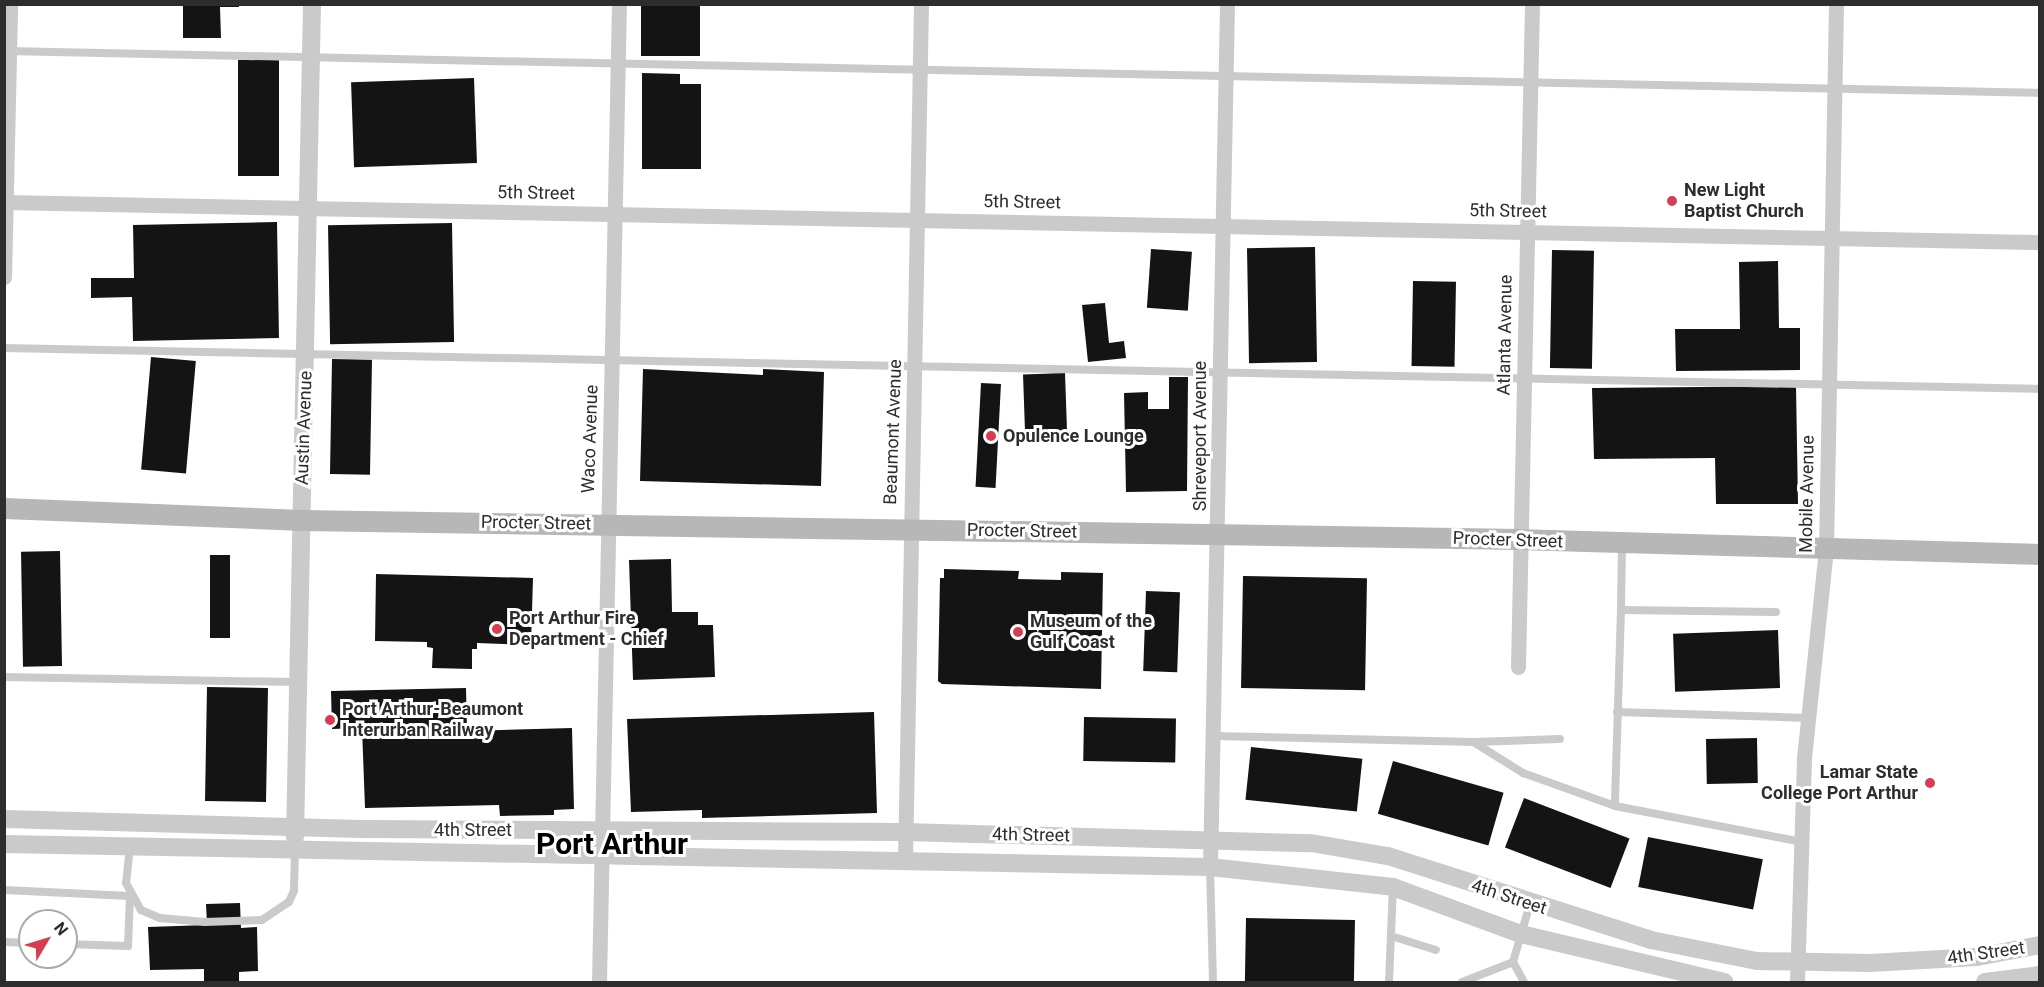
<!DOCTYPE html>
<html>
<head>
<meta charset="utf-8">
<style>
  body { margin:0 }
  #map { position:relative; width:2044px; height:987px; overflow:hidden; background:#fff; font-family:Roboto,sans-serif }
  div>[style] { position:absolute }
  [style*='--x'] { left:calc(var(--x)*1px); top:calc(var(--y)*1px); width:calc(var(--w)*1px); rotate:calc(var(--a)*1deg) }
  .building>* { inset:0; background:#141414; transform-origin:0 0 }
  .service>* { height:8px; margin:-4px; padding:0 4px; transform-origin:4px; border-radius:4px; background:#cacaca }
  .minor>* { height:15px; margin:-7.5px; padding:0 7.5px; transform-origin:7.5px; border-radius:7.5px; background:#cacaca }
  .tertiary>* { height:18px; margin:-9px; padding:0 9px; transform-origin:9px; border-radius:9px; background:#cacaca }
  .secondary>* { height:21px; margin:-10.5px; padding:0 10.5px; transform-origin:10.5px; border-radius:10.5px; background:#b7b7b7 }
  .dots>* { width:16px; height:16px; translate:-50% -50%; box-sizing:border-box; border:3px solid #fff; border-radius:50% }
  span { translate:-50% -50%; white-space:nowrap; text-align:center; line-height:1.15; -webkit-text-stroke:6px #fff; paint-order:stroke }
  .poi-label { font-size:18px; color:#2d2d2d; font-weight:700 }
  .left { translate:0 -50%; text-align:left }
  .right { translate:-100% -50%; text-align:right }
  .street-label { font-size:18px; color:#2d2d2d }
  .town-label { font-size:30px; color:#000; font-weight:700 }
  .frame { position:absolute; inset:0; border:6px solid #2d2d2d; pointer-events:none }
  .north { position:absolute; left:18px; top:909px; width:60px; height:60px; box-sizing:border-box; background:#fff; border:2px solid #ababab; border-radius:50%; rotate:52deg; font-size:16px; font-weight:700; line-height:24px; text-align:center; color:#2d2d2d }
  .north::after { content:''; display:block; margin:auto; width:21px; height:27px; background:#d73d50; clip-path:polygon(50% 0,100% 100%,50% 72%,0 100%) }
</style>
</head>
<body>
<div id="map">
  <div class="building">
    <div style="clip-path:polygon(183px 4px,239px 4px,239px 7px,220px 7px,221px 38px,183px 38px)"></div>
    <div style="left:641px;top:4px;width:59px;height:52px"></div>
    <div style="left:238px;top:60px;width:41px;height:116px"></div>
    <div style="clip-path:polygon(642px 73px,680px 74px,680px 84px,701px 84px,701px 169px,642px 169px)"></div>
    <div style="left:474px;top:78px;width:85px;height:123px;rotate:88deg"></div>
    <div style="clip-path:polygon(277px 222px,279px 338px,133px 341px,132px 297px,91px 298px,91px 278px,134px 278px,133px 225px)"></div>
    <div style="left:452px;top:223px;width:119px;height:124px;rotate:89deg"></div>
    <div style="left:1315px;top:247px;width:115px;height:68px;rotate:89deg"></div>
    <div style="left:1151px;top:249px;width:41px;height:59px;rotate:4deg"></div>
    <div style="left:1552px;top:250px;width:42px;height:118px;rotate:1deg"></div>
    <div style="clip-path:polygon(1778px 261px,1779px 328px,1800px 328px,1800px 370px,1676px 371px,1675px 329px,1740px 329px,1739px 262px)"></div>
    <div style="left:1413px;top:281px;width:43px;height:85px;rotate:1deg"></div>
    <div style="clip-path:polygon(1105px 303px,1109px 343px,1124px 341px,1126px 358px,1088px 362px,1082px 305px)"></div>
    <div style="left:151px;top:357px;width:45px;height:113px;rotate:5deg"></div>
    <div style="left:332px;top:359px;width:40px;height:115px;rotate:1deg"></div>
    <div style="clip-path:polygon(643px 369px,763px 375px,763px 369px,824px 372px,821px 486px,640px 481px)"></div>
    <div style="left:1065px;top:373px;width:58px;height:42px;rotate:88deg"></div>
    <div style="clip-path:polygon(1169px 377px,1188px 377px,1187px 491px,1126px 492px,1124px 393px,1148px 392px,1148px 409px,1169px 409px)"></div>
    <div style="left:981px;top:383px;width:20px;height:104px;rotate:3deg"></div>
    <div style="clip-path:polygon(1796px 386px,1798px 504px,1716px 504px,1715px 458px,1594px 459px,1592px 388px)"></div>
    <div style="left:60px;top:551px;width:115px;height:39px;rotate:89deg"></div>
    <div style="left:210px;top:555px;width:20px;height:83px"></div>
    <div style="clip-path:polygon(671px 559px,672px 612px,698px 612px,698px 625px,713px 625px,715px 677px,633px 680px,629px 560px)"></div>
    <div style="clip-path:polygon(944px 569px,1019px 571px,1018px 579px,1061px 580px,1061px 572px,1103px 573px,1101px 689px,942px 684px,938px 681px,940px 578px,944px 578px)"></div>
    <div style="clip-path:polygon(376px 574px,533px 578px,531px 645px,477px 643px,477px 649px,472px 649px,472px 669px,432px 668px,433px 648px,427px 647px,427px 642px,375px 641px)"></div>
    <div style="left:1243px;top:576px;width:124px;height:112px;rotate:1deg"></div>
    <div style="left:1146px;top:591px;width:34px;height:80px;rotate:2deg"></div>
    <div style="left:1778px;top:630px;width:58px;height:105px;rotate:88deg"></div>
    <div style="left:207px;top:687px;width:61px;height:114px;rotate:1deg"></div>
    <div style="clip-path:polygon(466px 688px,467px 731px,572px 728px,574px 809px,554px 810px,554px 815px,500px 816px,499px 805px,365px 808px,362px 728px,332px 729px,331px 691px)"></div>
    <div style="clip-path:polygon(874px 712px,877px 813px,702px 818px,702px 810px,631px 812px,627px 719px)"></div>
    <div style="left:1084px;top:717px;width:92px;height:44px;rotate:1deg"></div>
    <div style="left:1757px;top:738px;width:45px;height:51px;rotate:89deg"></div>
    <div style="left:1251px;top:747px;width:112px;height:53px;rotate:6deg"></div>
    <div style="left:1393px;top:761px;width:115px;height:55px;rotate:16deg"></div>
    <div style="left:1524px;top:798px;width:113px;height:53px;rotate:21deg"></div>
    <div style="left:1648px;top:837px;width:117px;height:51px;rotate:11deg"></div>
    <div style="clip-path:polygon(240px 903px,241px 928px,257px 927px,258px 971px,239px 972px,239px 982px,204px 982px,204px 969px,150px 970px,148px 927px,207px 925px,206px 904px)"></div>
    <div style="left:1246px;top:918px;width:109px;height:64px;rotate:1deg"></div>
  </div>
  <div class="service">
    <div style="--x:6;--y:51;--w:2034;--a:1.18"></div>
    <div style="--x:4;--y:348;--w:2036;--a:1.15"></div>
    <div style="--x:1622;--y:544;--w:66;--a:90.9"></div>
    <div style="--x:1621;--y:610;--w:155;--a:0.7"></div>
    <div style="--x:1621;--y:610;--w:196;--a:91.8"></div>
    <div style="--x:1615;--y:806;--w:190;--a:10.9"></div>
    <div style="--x:4;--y:677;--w:293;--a:1"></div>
    <div style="--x:1617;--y:712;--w:191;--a:1.8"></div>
    <div style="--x:1214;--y:736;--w:260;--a:1.3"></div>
    <div style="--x:1474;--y:742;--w:86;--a:-2"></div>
    <div style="--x:1475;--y:743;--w:57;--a:32"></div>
    <div style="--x:1523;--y:773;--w:98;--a:19.7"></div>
    <div style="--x:130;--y:846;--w:37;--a:96"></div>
    <div style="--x:126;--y:883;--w:31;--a:61"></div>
    <div style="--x:141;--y:910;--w:21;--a:23"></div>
    <div style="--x:160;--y:918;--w:45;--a:5.1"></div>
    <div style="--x:205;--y:922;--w:57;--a:-2"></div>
    <div style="--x:262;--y:920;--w:32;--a:-34"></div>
    <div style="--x:289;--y:902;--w:12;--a:-66"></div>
    <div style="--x:294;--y:891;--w:40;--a:-88.6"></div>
    <div style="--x:1210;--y:867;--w:115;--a:88.5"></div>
    <div style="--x:4;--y:890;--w:126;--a:2.7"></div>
    <div style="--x:130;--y:896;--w:50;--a:92.3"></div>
    <div style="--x:128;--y:946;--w:62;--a:-178.2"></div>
    <div style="--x:1391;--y:936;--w:47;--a:17.3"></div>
    <div style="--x:4;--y:942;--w:26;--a:2"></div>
    <div style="--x:1513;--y:962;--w:23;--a:61"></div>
    <div style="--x:1389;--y:982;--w:94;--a:-87.6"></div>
    <div style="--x:1462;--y:982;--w:55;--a:-21.4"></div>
    <div style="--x:1513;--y:962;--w:60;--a:-73.7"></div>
  </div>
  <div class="minor">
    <div style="--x:4;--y:202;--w:2036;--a:1.13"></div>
    <div style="--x:4;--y:277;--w:273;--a:-88.7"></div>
    <div style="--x:1518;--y:667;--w:663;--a:-88.79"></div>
    <div style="--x:905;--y:861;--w:857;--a:-88.93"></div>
    <div style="--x:1210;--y:867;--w:863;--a:-88.87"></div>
    <div style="--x:599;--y:982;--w:978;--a:-88.83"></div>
    <div style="--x:1797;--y:982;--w:224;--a:-88.2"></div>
    <div style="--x:1804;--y:758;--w:209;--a:-84"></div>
    <div style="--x:1826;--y:550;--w:546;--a:-88.95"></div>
  </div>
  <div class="tertiary">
    <div style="--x:4;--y:819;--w:356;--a:1.6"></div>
    <div style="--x:360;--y:829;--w:545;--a:0.32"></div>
    <div style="--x:905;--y:832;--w:406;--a:1.6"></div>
    <div style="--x:1311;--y:843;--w:78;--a:9.6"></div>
    <div style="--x:1388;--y:856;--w:276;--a:17.7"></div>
    <div style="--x:1651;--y:940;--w:108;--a:11.2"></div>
    <div style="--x:1757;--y:961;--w:113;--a:1"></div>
    <div style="--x:1870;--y:963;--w:107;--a:-3.2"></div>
    <div style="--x:1977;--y:957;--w:64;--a:-10.8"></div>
    <div style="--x:295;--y:837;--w:833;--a:-88.83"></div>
    <div style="--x:4;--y:844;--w:1206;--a:1.09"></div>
    <div style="--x:1210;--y:867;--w:184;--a:6.2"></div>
    <div style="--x:1393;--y:887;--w:136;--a:20.2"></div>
    <div style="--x:1521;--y:934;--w:209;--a:13.3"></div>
    <div style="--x:1985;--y:982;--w:55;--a:-7.3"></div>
  </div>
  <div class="secondary">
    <div style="--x:4;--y:508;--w:297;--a:2.3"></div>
    <div style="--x:301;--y:520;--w:1218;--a:0.89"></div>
    <div style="--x:1519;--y:539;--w:521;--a:1.65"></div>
  </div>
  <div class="dots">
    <div style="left:1672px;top:201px;background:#d73d50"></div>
    <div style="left:991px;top:436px;background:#d73d50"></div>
    <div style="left:497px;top:629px;background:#d73d50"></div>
    <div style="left:1018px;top:632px;background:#d73d50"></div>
    <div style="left:330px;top:720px;background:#d73d50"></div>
    <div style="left:1930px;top:783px;background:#d73d50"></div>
  </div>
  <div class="poi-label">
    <span class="left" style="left:1684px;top:201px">New Light<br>Baptist Church</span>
    <span class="left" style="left:1003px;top:436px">Opulence Lounge</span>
    <span class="left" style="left:509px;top:629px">Port Arthur Fire<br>Department - Chief</span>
    <span class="left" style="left:1030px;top:632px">Museum of the<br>Gulf Coast</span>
    <span class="left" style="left:342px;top:720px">Port Arthur-Beaumont<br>Interurban Railway</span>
    <span class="right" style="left:1918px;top:783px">Lamar State<br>College Port Arthur</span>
  </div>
  <div class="street-label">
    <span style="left:536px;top:193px;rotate:1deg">5th Street</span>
    <span style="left:1022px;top:202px;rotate:1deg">5th Street</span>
    <span style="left:1508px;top:211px;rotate:1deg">5th Street</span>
    <span style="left:1505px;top:335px;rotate:-89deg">Atlanta Avenue</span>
    <span style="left:304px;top:428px;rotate:-88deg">Austin Avenue</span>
    <span style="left:893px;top:432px;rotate:-88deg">Beaumont Avenue</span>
    <span style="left:1200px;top:436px;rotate:-90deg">Shreveport Avenue</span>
    <span style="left:590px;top:439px;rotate:-88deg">Waco Avenue</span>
    <span style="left:1807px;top:494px;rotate:-89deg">Mobile Avenue</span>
    <span style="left:536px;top:523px;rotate:1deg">Procter Street</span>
    <span style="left:1022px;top:531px;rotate:1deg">Procter Street</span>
    <span style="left:1508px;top:540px;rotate:2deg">Procter Street</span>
    <span style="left:473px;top:830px">4th Street</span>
    <span style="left:1031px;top:835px;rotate:1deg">4th Street</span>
    <span style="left:1509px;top:897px;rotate:18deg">4th Street</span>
    <span style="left:1986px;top:953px;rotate:-8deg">4th Street</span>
  </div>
  <div class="town-label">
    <span style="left:612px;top:844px">Port Arthur</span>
  </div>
  <div class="frame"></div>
  <div class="north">N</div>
</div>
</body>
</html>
